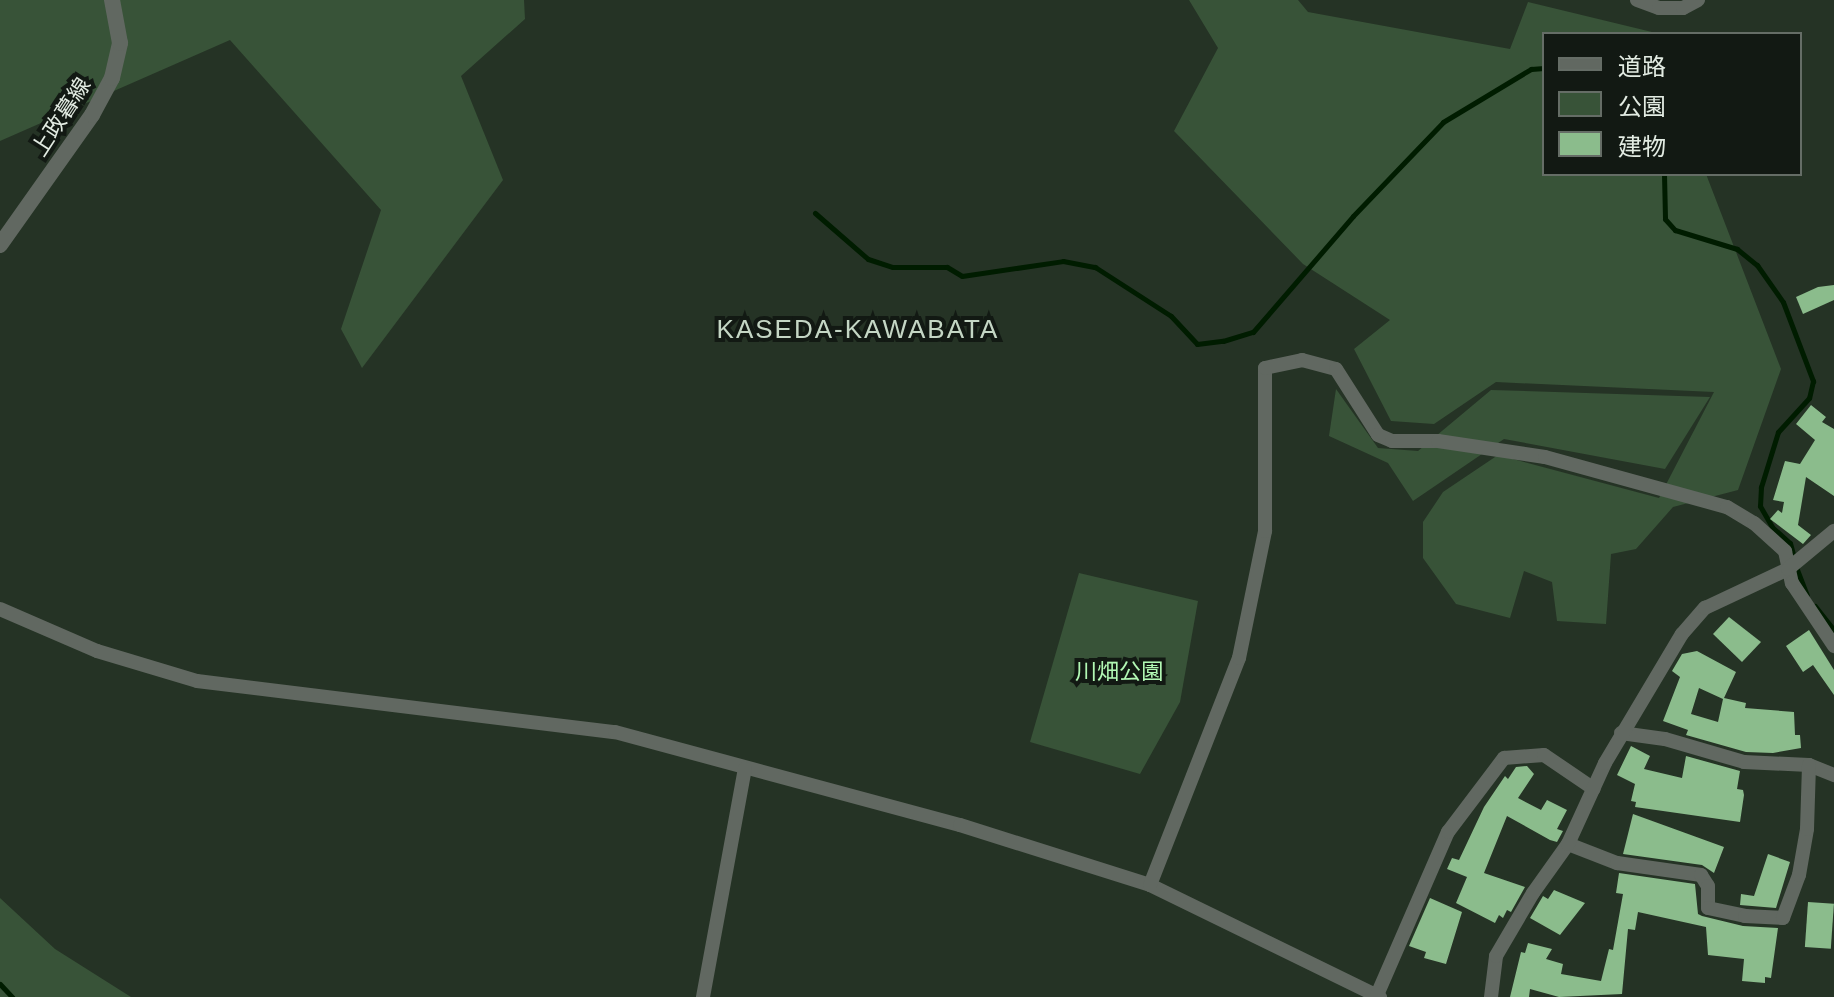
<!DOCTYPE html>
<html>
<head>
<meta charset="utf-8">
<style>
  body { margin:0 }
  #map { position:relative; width:1834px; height:997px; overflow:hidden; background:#253325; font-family:Helvetica,"Noto Sans JP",sans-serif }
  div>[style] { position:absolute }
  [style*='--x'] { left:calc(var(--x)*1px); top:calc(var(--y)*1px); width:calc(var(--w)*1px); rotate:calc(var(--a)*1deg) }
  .green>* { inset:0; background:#385338 }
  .stream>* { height:5px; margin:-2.5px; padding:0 2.5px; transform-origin:2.5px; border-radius:2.5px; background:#001c00 }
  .building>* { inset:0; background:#8bbc8c; transform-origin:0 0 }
  .minor>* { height:14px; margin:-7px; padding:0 7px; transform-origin:7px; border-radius:7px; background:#616861 }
  .tertiary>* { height:16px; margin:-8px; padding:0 8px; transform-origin:8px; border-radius:8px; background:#616861 }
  span { translate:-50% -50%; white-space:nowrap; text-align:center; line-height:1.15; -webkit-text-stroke:8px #121913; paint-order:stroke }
  .street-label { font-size:22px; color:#e2ebe2 }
  .park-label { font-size:22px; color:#b2f8b4 }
  .quarter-label { font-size:26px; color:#c4d6c4; letter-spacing:2px }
  .legend { position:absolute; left:1542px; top:32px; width:260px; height:144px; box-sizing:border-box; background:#121913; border:2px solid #656d66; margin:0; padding:10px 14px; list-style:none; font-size:24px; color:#e2ebe2 }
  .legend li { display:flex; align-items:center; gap:16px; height:40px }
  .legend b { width:40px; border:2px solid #656d66 }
</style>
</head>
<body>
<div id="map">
  <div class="green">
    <div style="clip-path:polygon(0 0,524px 0,525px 19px,461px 76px,503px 180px,362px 368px,341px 329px,381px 210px,230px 40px,0 141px)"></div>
    <div style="clip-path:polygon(1189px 0,1298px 0,1308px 12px,1510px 49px,1528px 2px,1652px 32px,1544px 34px,1544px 174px,1706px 174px,1781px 369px,1738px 490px,1673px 507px,1636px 549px,1611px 554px,1606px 624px,1557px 621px,1552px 582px,1524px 571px,1510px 618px,1456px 604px,1423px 558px,1423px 522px,1443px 492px,1498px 455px,1659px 498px,1714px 392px,1496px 382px,1434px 424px,1391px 421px,1354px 349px,1390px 320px,1303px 264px,1174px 131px,1218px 48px)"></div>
    <div style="clip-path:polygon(1336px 389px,1378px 448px,1418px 451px,1491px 390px,1710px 397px,1665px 469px,1504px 439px,1413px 501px,1388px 463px,1329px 436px)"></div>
    <div style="clip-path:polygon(1079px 573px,1198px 601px,1180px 702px,1140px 774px,1030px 742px)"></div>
    <div style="clip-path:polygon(0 898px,55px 949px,131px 997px,0 997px)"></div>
  </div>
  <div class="stream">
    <div style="--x:1664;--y:174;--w:45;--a:88.7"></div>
    <div style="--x:1665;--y:219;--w:15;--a:48"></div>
    <div style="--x:1675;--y:230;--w:65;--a:17"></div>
    <div style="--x:1737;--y:249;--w:26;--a:39"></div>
    <div style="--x:1757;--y:265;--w:45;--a:54.9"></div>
    <div style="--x:1783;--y:302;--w:85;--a:69.2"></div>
    <div style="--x:1813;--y:381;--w:17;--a:103"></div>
    <div style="--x:1809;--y:398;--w:46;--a:132.4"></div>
    <div style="--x:1778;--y:432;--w:58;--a:107.2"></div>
    <div style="--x:1761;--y:487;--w:19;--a:93"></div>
    <div style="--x:1760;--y:506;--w:24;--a:60"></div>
    <div style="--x:1772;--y:527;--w:24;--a:42"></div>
    <div style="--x:1790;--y:543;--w:11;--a:75"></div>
    <div style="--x:815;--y:213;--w:70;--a:41"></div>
    <div style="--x:868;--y:259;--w:26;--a:18"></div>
    <div style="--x:893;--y:267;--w:54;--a:0"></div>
    <div style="--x:947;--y:267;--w:17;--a:31"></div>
    <div style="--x:962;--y:276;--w:102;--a:-8.4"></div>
    <div style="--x:1063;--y:261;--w:33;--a:11"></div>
    <div style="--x:1095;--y:267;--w:90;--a:32.8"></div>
    <div style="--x:1171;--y:316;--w:38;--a:47"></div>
    <div style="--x:1197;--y:344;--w:26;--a:-7"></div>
    <div style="--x:1223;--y:341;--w:31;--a:-17"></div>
    <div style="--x:1253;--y:332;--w:153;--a:-49.2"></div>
    <div style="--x:1353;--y:216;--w:130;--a:-46.2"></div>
    <div style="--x:1443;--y:122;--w:103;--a:-31.1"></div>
    <div style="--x:1531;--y:69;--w:13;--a:-4"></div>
    <div style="--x:1796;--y:567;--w:30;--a:69"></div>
    <div style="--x:1815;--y:606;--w:31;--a:52"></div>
    <div style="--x:0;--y:984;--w:18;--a:47"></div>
  </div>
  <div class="building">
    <div style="clip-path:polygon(1834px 285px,1834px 300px,1803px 314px,1796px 297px,1818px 287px)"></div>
    <div style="clip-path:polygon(1811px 405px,1826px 417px,1822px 422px,1834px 429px,1834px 496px,1806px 477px,1798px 525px,1811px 535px,1803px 544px,1770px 519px,1778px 510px,1782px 513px,1784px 502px,1773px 500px,1785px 461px,1800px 464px,1815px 440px,1796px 424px)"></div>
    <div style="clip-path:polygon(1729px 617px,1761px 642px,1742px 662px,1713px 634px)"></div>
    <div style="clip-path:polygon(1809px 630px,1834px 670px,1834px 695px,1813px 665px,1803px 672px,1786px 646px)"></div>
    <div style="clip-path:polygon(evenodd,1697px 651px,1736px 672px,1724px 698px,1746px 703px,1745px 708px,1794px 712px,1795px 735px,1800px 735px,1801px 748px,1773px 753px,1746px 752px,1686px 735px,1688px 730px,1663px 721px,1680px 677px,1672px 671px,1682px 654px,1697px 651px,1699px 688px,1723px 699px,1718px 722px,1691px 714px,1699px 688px)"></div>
    <div style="clip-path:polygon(1631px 746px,1650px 756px,1644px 769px,1682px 778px,1686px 756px,1740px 771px,1737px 789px,1743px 790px,1744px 795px,1740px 822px,1635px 807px,1636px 802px,1631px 801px,1635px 784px,1617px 775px)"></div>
    <div style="clip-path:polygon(1527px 766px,1534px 774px,1518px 798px,1541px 810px,1547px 800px,1567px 810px,1557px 829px,1563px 831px,1557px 842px,1550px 840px,1507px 816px,1484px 873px,1525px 887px,1511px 912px,1507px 910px,1503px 918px,1499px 915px,1495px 923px,1456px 903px,1467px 877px,1447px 869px,1452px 858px,1459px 860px,1484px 807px,1505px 776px,1508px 779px,1516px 767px)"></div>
    <div style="clip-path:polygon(1633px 814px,1724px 847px,1714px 873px,1702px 865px,1623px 854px)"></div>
    <div style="clip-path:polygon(1768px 854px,1790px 862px,1776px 908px,1740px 905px,1741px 894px,1754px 896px)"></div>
    <div style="clip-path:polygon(1619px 873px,1695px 884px,1698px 914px,1702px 916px,1743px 926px,1778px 928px,1771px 978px,1765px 977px,1765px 983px,1742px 981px,1744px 959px,1708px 955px,1706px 927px,1638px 912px,1635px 930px,1628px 929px,1622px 994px,1559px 997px,1530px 989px,1529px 997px,1510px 997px,1521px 952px,1525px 953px,1528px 943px,1552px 949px,1546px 959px,1563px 964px,1561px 974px,1601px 981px,1609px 949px,1613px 950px,1623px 894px,1616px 893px)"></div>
    <div style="clip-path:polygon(1554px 890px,1585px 903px,1560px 935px,1530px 918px,1543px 896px,1548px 899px)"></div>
    <div style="clip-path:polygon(1430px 898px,1462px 912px,1446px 964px,1424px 958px,1426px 952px,1409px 946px)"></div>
    <div style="left:1808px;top:902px;width:26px;height:45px;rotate:4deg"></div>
  </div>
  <div class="minor">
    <div style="--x:1637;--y:0;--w:23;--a:20"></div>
    <div style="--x:1659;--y:8;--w:24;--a:0"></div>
    <div style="--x:1683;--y:8;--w:17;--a:-28"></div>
    <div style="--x:0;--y:609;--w:106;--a:23.4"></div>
    <div style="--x:97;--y:651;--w:104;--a:16.7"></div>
    <div style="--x:197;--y:681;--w:421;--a:7"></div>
    <div style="--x:615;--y:732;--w:357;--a:15.1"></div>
    <div style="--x:960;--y:825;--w:199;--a:17.5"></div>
    <div style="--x:1150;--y:885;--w:256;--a:26"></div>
    <div style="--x:1621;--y:733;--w:44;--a:7.8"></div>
    <div style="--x:1665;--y:739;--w:82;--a:16.2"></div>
    <div style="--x:1744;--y:762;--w:65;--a:2.6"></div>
    <div style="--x:1809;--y:765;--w:27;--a:22"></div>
    <div style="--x:1568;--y:844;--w:53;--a:21.2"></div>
    <div style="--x:1617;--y:863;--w:85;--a:8.1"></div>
    <div style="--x:1701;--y:875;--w:13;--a:58"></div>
    <div style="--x:1708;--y:886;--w:22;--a:90"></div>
    <div style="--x:1708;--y:908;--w:38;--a:12"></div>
    <div style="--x:1745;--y:916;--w:38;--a:3"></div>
    <div style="--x:1783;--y:918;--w:46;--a:-69.6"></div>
    <div style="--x:1799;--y:875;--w:47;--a:-80.1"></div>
    <div style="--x:1807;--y:829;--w:64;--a:-88.2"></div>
    <div style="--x:1150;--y:885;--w:244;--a:-68.6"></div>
    <div style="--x:1239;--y:658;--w:130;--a:-78.4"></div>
    <div style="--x:1265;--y:531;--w:163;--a:-90"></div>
    <div style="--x:1265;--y:368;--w:38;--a:-12"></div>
    <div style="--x:1302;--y:360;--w:35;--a:15"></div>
    <div style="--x:1336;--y:369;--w:78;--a:57.5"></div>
    <div style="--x:1378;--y:435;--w:15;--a:23"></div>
    <div style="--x:1392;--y:441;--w:46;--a:0"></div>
    <div style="--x:1438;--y:441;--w:108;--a:8.5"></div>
    <div style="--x:1545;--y:457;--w:189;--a:15.4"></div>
    <div style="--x:1727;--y:507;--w:31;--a:31"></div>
    <div style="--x:1754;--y:523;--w:42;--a:42.1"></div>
    <div style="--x:1785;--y:551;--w:33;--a:78"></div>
    <div style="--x:1792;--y:583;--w:76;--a:56.3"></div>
    <div style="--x:1377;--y:995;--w:178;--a:-66.5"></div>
    <div style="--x:1448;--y:832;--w:93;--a:-52.9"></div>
    <div style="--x:1504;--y:758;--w:40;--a:-4.3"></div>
    <div style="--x:1544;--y:755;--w:60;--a:34.2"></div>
    <div style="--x:703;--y:997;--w:232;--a:-79.6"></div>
    <div style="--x:1491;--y:997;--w:41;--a:-83"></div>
    <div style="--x:1496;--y:956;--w:73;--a:-59.6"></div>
    <div style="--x:1533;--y:893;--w:60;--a:-54.5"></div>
    <div style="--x:1568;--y:844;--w:89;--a:-65.4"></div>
    <div style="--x:1605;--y:763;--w:150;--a:-59.2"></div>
    <div style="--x:1682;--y:634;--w:35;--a:-49"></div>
    <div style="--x:1705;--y:608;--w:92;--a:-25.2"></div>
    <div style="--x:1788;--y:569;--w:60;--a:-39.6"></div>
  </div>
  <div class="tertiary">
    <div style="--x:0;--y:245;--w:159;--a:-54.7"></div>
    <div style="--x:92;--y:115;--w:42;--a:-61.6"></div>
    <div style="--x:112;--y:78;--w:36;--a:-77"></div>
    <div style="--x:120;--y:43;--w:44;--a:-100.5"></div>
  </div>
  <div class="street-label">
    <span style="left:61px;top:117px;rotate:-57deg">上政暮線</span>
  </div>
  <div class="park-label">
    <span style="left:1119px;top:672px">川畑公園</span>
  </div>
  <div class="quarter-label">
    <span style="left:858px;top:330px">KASEDA-KAWABATA</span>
  </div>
  <ul class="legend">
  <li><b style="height:10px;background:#616861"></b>道路</li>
  <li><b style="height:22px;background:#385338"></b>公園</li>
  <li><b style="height:22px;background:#8bbc8c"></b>建物</li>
  </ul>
</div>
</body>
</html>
